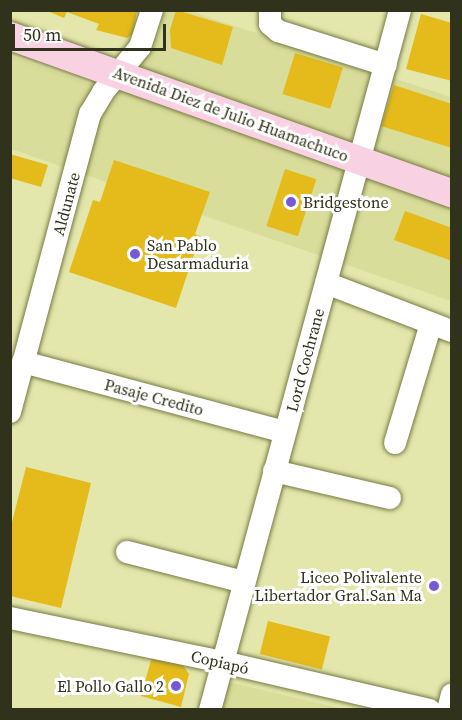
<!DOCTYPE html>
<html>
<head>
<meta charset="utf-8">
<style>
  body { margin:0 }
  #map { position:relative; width:462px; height:720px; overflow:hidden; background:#e3e7ac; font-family:"Source Serif 4",serif }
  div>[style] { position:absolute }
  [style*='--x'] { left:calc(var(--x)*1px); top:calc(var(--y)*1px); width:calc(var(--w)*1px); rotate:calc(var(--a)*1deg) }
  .built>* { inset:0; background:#d9dd9a }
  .building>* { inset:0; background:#e5ba1b; transform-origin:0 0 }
  .roads { filter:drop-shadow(0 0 2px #787b44) drop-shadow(0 0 2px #787b44) }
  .minor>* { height:22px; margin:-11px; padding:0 11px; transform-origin:11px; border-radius:11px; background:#fff }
  .major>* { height:28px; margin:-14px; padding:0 14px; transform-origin:14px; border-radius:14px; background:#f8d2e3 }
  .dots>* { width:16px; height:16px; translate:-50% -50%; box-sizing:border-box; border:3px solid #fff; border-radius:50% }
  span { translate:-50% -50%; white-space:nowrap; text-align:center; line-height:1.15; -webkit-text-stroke:6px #fff; paint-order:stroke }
  .street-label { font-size:16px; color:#31321b }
  .poi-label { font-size:16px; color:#31321b }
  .left { translate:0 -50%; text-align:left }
  .right { translate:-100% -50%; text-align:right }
  .frame { position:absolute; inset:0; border:12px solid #31321b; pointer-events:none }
  .scale { position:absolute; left:12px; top:24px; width:154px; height:27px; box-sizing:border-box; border:3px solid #31321b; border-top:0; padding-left:8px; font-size:18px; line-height:21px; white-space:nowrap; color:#31321b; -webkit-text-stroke:4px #fff; paint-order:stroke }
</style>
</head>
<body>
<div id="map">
  <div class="built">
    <div style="clip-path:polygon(165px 11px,189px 11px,451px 97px,451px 301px,11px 149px,11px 56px,116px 93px,153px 49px)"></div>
    <div style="clip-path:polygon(228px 682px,343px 709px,221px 710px)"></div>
  </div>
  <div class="building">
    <div style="clip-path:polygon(45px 10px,137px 10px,133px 34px,127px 38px,96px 30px,99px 24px,67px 12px,64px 18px)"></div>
    <div style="clip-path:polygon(176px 10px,233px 27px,222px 65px,171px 48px,170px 30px)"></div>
    <div style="clip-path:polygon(421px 14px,452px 23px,452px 81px,406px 69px)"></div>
    <div style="left:295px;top:53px;width:50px;height:43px;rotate:17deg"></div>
    <div style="clip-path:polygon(394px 85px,452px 104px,452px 148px,381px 126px)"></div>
    <div style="clip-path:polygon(10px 154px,48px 165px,41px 187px,10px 178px)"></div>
    <div style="clip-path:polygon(114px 160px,210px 192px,195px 234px,200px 236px,176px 308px,69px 272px,93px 200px,100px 202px)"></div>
    <div style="left:285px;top:169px;width:33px;height:60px;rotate:18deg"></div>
    <div style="clip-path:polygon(405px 211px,452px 228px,452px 261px,394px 240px)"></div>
    <div style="clip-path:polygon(26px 467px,91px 483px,61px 608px,10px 596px,10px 530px)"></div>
    <div style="left:268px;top:621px;width:64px;height:34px;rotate:14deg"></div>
    <div style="clip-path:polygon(153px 653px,179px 660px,189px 674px,181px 707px,141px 696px)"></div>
  </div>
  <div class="roads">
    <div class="minor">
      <div style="--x:270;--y:10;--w:14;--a:90"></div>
      <div style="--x:270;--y:24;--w:11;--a:41"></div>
      <div style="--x:278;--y:31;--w:113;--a:17.5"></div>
      <div style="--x:326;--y:283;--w:135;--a:20.9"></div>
      <div style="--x:23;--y:362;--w:271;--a:15"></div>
      <div style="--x:10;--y:412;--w:309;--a:-75"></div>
      <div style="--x:90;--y:114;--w:26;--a:-59"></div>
      <div style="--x:103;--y:92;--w:58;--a:-50.6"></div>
      <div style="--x:140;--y:47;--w:39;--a:-72"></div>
      <div style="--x:395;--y:443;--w:124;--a:-73.2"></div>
      <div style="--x:274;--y:471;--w:119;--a:13.1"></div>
      <div style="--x:127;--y:552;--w:121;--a:14.4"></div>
      <div style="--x:10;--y:618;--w:217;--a:11.7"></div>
      <div style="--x:223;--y:662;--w:212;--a:13.1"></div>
      <div style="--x:210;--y:710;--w:725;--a:-74.81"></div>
      <div style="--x:448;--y:710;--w:16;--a:-76"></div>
    </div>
    <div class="major">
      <div style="--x:10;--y:36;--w:469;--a:19.6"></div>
    </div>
  </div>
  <div class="dots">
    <div style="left:291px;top:202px;background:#7959d3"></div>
    <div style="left:135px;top:254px;background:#7959d3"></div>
    <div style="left:434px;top:586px;background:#7959d3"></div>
    <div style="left:176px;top:686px;background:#7959d3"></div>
  </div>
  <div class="street-label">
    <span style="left:231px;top:114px;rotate:20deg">Avenida Diez de Julio Huamachuco</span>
    <span style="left:66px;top:204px;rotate:-75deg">Aldunate</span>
    <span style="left:305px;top:360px;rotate:-75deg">Lord Cochrane</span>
    <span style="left:154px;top:397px;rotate:15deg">Pasaje Credito</span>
    <span style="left:220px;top:662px;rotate:13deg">Copiapó</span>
  </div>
  <div class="poi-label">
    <span class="left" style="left:303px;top:202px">Bridgestone</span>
    <span class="left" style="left:147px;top:254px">San Pablo<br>Desarmaduria</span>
    <span class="right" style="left:422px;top:586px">Liceo Polivalente<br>Libertador Gral.San Ma</span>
    <span class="right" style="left:164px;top:686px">El Pollo Gallo 2</span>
  </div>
  <div class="frame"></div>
  <div class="scale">50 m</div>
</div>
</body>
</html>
